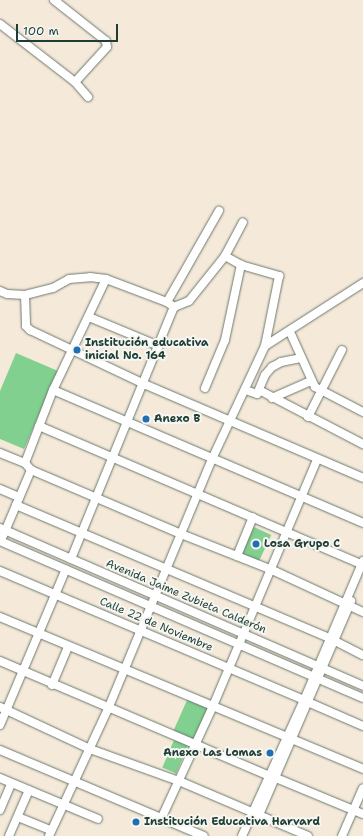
<!DOCTYPE html>
<html>
<head>
<meta charset="utf-8">
<style>
  body { margin:0 }
  #map { position:relative; width:363px; height:836px; overflow:hidden; background:#f5e9d9; font-family:"Shantell Sans",sans-serif }
  div>[style] { position:absolute }
  [style*='--x'] { left:calc(var(--x)*1px); top:calc(var(--y)*1px); width:calc(var(--w)*1px); rotate:calc(var(--a)*1deg) }
  .green>* { inset:0; background:#81d08f; transform-origin:0 0 }
  .roads { filter:drop-shadow(0 0 1px #6a796e) drop-shadow(0 0 1px #6a796e) }
  .minor>* { height:8px; margin:-4px; padding:0 4px; transform-origin:4px; border-radius:4px; background:#fff }
  .dots>* { width:11px; height:11px; translate:-50% -50%; box-sizing:border-box; border:2px solid #f6f6f2; border-radius:50% }
  span { translate:-50% -50%; white-space:nowrap; text-align:center; line-height:1.15; -webkit-text-stroke:4px #f6f6f2; paint-order:stroke }
  .poi-label { font-size:11px; color:#1f3d34; font-weight:700 }
  .left { translate:0 -50%; text-align:left }
  .right { translate:-100% -50%; text-align:right }
  .street-label { font-size:11px; color:#1f3d34 }
  .scale { position:absolute; left:16px; top:24px; width:102px; height:18px; box-sizing:border-box; border:2px solid #1f3d34; border-top:0; padding-left:5px; font-size:12px; line-height:14px; white-space:nowrap; color:#1f3d34; -webkit-text-stroke:3px #f6f6f2; paint-order:stroke }
</style>
</head>
<body>
<div id="map">
  <div class="green">
    <div style="clip-path:polygon(16px 353px,58px 371px,24px 449px,0 439px,0 391px)"></div>
    <div style="left:254px;top:527px;width:19px;height:29px;rotate:25deg"></div>
    <div style="left:188px;top:698px;width:22px;height:36px;rotate:24deg"></div>
    <div style="left:174px;top:740px;width:15px;height:30px;rotate:23deg"></div>
  </div>
  <div class="roads">
    <div class="minor">
      <div style="--x:54;--y:0;--w:66;--a:38.3"></div>
      <div style="--x:106;--y:41;--w:6;--a:81"></div>
      <div style="--x:107;--y:47;--w:47;--a:132.4"></div>
      <div style="--x:0;--y:24;--w:95;--a:37.7"></div>
      <div style="--x:75;--y:82;--w:20;--a:49"></div>
      <div style="--x:225;--y:256;--w:18;--a:29"></div>
      <div style="--x:241;--y:265;--w:40;--a:16"></div>
      <div style="--x:279;--y:276;--w:71;--a:101.3"></div>
      <div style="--x:106;--y:279;--w:123;--a:115.5"></div>
      <div style="--x:53;--y:390;--w:78;--a:111"></div>
      <div style="--x:25;--y:463;--w:9;--a:49"></div>
      <div style="--x:31;--y:470;--w:163;--a:23.1"></div>
      <div style="--x:181;--y:534;--w:96;--a:21.5"></div>
      <div style="--x:270;--y:569;--w:102;--a:24.8"></div>
      <div style="--x:0;--y:291;--w:8;--a:23"></div>
      <div style="--x:7;--y:294;--w:18;--a:3"></div>
      <div style="--x:25;--y:295;--w:29;--a:-14"></div>
      <div style="--x:53;--y:288;--w:18;--a:-29"></div>
      <div style="--x:69;--y:279;--w:21;--a:-5"></div>
      <div style="--x:90;--y:277;--w:16;--a:7"></div>
      <div style="--x:106;--y:279;--w:65;--a:20.7"></div>
      <div style="--x:167;--y:302;--w:9;--a:36"></div>
      <div style="--x:25;--y:295;--w:31;--a:88"></div>
      <div style="--x:26;--y:326;--w:6;--a:45"></div>
      <div style="--x:30;--y:330;--w:126;--a:25.3"></div>
      <div style="--x:144;--y:384;--w:238;--a:23.2"></div>
      <div style="--x:167;--y:302;--w:105;--a:-60.3"></div>
      <div style="--x:89;--y:317;--w:76;--a:22.5"></div>
      <div style="--x:290;--y:332;--w:60;--a:65.6"></div>
      <div style="--x:315;--y:387;--w:54;--a:27.5"></div>
      <div style="--x:205;--y:388;--w:52;--a:-67.4"></div>
      <div style="--x:225;--y:340;--w:77;--a:-78"></div>
      <div style="--x:53;--y:390;--w:337;--a:23.2"></div>
      <div style="--x:245;--y:390;--w:13;--a:18"></div>
      <div style="--x:257;--y:394;--w:21;--a:-67"></div>
      <div style="--x:265;--y:375;--w:11;--a:-49"></div>
      <div style="--x:272;--y:367;--w:10;--a:-29"></div>
      <div style="--x:281;--y:362;--w:20;--a:-11"></div>
      <div style="--x:261;--y:391;--w:115;--a:27.5"></div>
      <div style="--x:272;--y:398;--w:43;--a:-23.6"></div>
      <div style="--x:308;--y:417;--w:75;--a:-63.1"></div>
      <div style="--x:39;--y:426;--w:353;--a:23.2"></div>
      <div style="--x:0;--y:453;--w:27;--a:22"></div>
      <div style="--x:0;--y:489;--w:21;--a:23"></div>
      <div style="--x:16;--y:505;--w:340;--a:23"></div>
      <div style="--x:0;--y:528;--w:396;--a:23.5"></div>
      <div style="--x:3;--y:536;--w:72;--a:-67"></div>
      <div style="--x:0;--y:541;--w:395;--a:23.4"></div>
      <div style="--x:237;--y:556;--w:42;--a:-67.7"></div>
      <div style="--x:71;--y:559;--w:272;--a:-67.8"></div>
      <div style="--x:174;--y:307;--w:16;--a:-22"></div>
      <div style="--x:189;--y:301;--w:58;--a:-51.3"></div>
      <div style="--x:225;--y:256;--w:38;--a:-62"></div>
      <div style="--x:0;--y:571;--w:330;--a:23"></div>
      <div style="--x:0;--y:617;--w:394;--a:22.7"></div>
      <div style="--x:335;--y:641;--w:31;--a:27"></div>
      <div style="--x:0;--y:661;--w:293;--a:23.1"></div>
      <div style="--x:52;--y:685;--w:41;--a:-67.2"></div>
      <div style="--x:310;--y:703;--w:58;--a:23.5"></div>
      <div style="--x:0;--y:707;--w:99;--a:25"></div>
      <div style="--x:90;--y:749;--w:95;--a:19.8"></div>
      <div style="--x:179;--y:781;--w:140;--a:23.1"></div>
      <div style="--x:0;--y:725;--w:169;--a:-67.1"></div>
      <div style="--x:0;--y:750;--w:221;--a:22.9"></div>
      <div style="--x:0;--y:778;--w:106;--a:22.7"></div>
      <div style="--x:276;--y:778;--w:94;--a:22.5"></div>
      <div style="--x:0;--y:810;--w:28;--a:-67"></div>
      <div style="--x:259;--y:815;--w:233;--a:-66.7"></div>
      <div style="--x:18;--y:817;--w:35;--a:22"></div>
      <div style="--x:162;--y:817;--w:122;--a:-65.3"></div>
      <div style="--x:213;--y:706;--w:267;--a:-67.1"></div>
      <div style="--x:9;--y:836;--w:50;--a:-66.5"></div>
      <div style="--x:49;--y:836;--w:140;--a:-65.1"></div>
      <div style="--x:108;--y:709;--w:271;--a:-67.4"></div>
      <div style="--x:212;--y:459;--w:125;--a:-64.9"></div>
      <div style="--x:265;--y:346;--w:117;--a:-32.7"></div>
      <div style="--x:242;--y:836;--w:149;--a:-65.5"></div>
      <div style="--x:304;--y:700;--w:151;--a:-67"></div>
      <div style="--x:342;--y:836;--w:52;--a:-66.4"></div>
    </div>
  </div>
  <div class="dots">
    <div style="left:77px;top:350px;background:#1f6fb2"></div>
    <div style="left:146px;top:419px;background:#1f6fb2"></div>
    <div style="left:256px;top:544px;background:#1f6fb2"></div>
    <div style="left:270px;top:753px;background:#1f6fb2"></div>
    <div style="left:136px;top:822px;background:#1f6fb2"></div>
  </div>
  <div class="poi-label">
    <span class="left" style="left:85px;top:350px">Institución educativa<br>inicial No. 164</span>
    <span class="left" style="left:154px;top:419px">Anexo B</span>
    <span class="left" style="left:264px;top:544px">Losa Grupo C</span>
    <span class="right" style="left:262px;top:753px">Anexo Las Lomas</span>
    <span class="left" style="left:144px;top:822px">Institución Educativa Harvard</span>
  </div>
  <div class="street-label">
    <span style="left:186px;top:597px;rotate:23deg">Avenida Jaime Zubieta Calderón</span>
    <span style="left:156px;top:625px;rotate:23deg">Calle 22 de Noviembre</span>
  </div>
  <div class="scale">100 m</div>
</div>
</body>
</html>
